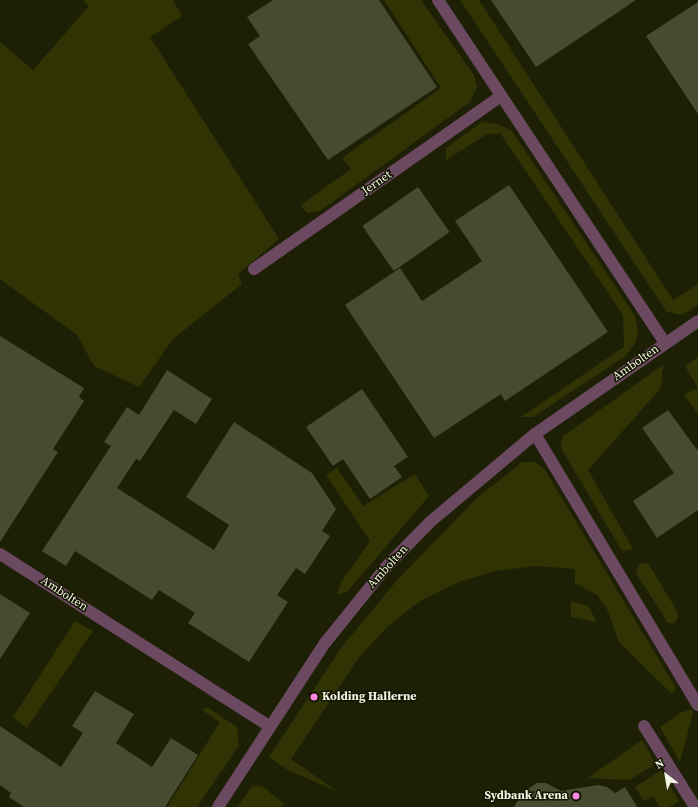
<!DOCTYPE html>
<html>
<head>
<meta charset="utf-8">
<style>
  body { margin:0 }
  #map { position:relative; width:698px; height:807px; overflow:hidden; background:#1d2005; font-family:"Source Serif 4",serif }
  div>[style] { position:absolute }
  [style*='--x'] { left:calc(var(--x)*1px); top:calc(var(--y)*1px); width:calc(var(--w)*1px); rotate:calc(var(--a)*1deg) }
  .green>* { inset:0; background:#303404 }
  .building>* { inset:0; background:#484b2f; transform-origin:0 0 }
  .minor>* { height:12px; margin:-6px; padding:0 6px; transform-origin:6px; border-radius:6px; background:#6b4961 }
  .dots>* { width:11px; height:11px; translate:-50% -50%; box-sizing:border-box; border:2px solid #141600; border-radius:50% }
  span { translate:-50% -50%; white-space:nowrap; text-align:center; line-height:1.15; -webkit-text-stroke:3px #141600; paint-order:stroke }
  .street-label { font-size:12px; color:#f2f4e4 }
  .poi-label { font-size:12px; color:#f2f4e4; font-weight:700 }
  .left { translate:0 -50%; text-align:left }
  .right { translate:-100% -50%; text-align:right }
  .north { position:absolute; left:646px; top:755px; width:40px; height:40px; -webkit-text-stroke:3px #141600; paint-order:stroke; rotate:329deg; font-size:11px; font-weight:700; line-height:16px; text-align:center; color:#f2f4e4 }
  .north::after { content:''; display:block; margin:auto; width:14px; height:18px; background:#f2f4e4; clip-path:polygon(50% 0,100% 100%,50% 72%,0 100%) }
</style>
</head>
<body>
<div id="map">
  <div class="green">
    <div style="clip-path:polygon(83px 0,173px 0,182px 16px,150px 37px,279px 239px,238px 274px,242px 284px,173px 339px,139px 387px,94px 366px,77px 335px,0 279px,0 42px,33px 70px,89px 6px)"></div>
    <div style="clip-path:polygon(384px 0,421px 0,474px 75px,477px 87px,470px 102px,320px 211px,307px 213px,301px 205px,351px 169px,342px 158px,441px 88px)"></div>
    <div style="clip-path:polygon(460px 0,479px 0,673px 300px,698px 284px,698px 305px,682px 315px,667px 312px)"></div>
    <div style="clip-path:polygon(482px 122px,498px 124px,512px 131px,635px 316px,638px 332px,635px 344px,624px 357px,533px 417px,521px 417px,624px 347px,623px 315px,500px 133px,487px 134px,446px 160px,446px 148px)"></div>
    <div style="clip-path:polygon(698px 357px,698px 414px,684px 395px,698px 388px,685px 366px)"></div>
    <div style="clip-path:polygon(663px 365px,661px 388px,588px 470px,633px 549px,622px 551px,561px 448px,562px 437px)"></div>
    <div style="clip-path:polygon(522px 462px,535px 462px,545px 470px,676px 688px,672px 694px,619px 642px,607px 609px,597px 595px,575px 583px,575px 569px,535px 566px,495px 571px,456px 583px,420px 601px,388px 626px,360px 656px,291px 759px,338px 792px,288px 770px,269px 757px,341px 648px,399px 578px,477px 498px)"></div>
    <div style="clip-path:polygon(337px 468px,363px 506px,415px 474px,429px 496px,348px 591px,337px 595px,340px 584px,370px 541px,326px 475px)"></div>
    <div style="clip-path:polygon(648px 563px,674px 606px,678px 616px,675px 623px,668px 623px,636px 573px,639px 564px)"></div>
    <div style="clip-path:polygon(571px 601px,588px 606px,597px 622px,571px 617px)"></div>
    <div style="clip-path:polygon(75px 621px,93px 631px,27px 728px,13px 717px)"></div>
    <div style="clip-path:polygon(207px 707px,237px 727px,239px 745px,197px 807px,167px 807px,220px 722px,202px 710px)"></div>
    <div style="clip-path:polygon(691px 709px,693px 713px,680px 762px,660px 727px,680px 713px)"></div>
    <div style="clip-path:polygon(642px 740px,656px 764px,629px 780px,588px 778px)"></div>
    <div style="clip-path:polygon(661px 770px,679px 801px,669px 807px,660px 807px,653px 796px,644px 801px,635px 787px)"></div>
    <div style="clip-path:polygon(253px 785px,263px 787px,284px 804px,281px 807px,237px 807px)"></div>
  </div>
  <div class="building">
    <div style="clip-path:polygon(273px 0,379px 0,437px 87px,328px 160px,248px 44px,260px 36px,247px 17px)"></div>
    <div style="clip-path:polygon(491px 0,636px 0,536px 67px)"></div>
    <div style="clip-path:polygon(698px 2px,698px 114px,646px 36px)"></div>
    <div style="clip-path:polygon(509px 185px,608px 332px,505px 401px,501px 394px,434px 438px,345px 305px,400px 268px,422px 301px,482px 261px,455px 221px)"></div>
    <div style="left:418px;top:187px;width:55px;height:68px;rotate:55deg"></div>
    <div style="clip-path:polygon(0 336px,84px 388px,79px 397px,84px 401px,53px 449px,58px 452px,0 542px)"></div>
    <div style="clip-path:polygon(167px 370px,212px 399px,196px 424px,174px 410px,140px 461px,136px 459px,117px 488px,214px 550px,229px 525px,186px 497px,234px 422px,312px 473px,336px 509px,322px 531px,330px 536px,305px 574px,296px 568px,277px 595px,288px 602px,249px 662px,188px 623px,195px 613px,159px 590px,152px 600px,75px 551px,66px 566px,42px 551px,111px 446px,104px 442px,127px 407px,139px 415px)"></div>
    <div style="clip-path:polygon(362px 389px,408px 457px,394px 466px,402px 477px,370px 499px,343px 459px,333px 466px,306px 427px)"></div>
    <div style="clip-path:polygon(668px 410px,698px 451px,698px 510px,657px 538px,633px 501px,674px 473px,642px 428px)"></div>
    <div style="clip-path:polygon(0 594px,30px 613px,0 659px)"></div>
    <div style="clip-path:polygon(95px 691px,134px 714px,116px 743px,152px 767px,171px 738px,198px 755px,165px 807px,24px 807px,9px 797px,11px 793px,0 785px,0 726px,61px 767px,83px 733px,72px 726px)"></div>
    <div style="clip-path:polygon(537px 783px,546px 783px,561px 791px,598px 785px,607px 787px,615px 793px,625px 787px,637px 807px,514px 807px,523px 792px)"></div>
  </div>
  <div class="minor">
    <div style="--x:438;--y:0;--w:411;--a:56.5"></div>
    <div style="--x:254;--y:269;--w:300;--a:-35"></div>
    <div style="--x:535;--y:434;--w:316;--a:59"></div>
    <div style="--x:0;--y:554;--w:319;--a:32.6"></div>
    <div style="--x:644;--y:726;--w:96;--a:57.8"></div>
    <div style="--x:218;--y:807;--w:196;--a:-56.9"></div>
    <div style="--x:325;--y:643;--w:97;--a:-51.2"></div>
    <div style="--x:386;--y:567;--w:63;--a:-45.6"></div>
    <div style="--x:430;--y:522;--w:137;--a:-40"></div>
    <div style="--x:535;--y:434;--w:198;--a:-34.7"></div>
  </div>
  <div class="dots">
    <div style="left:314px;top:697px;background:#fe85e0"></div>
    <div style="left:576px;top:796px;background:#fe85e0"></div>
  </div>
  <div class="street-label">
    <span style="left:377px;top:183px;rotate:-35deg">Jernet</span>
    <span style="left:636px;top:363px;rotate:-35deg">Ambolten</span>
    <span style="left:388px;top:567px;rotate:-48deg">Ambolten</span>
    <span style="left:64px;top:594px;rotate:33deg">Ambolten</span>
  </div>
  <div class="poi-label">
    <span class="left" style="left:322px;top:697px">Kolding Hallerne</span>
    <span class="right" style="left:568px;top:796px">Sydbank Arena</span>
  </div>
  <div class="north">N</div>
</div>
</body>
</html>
